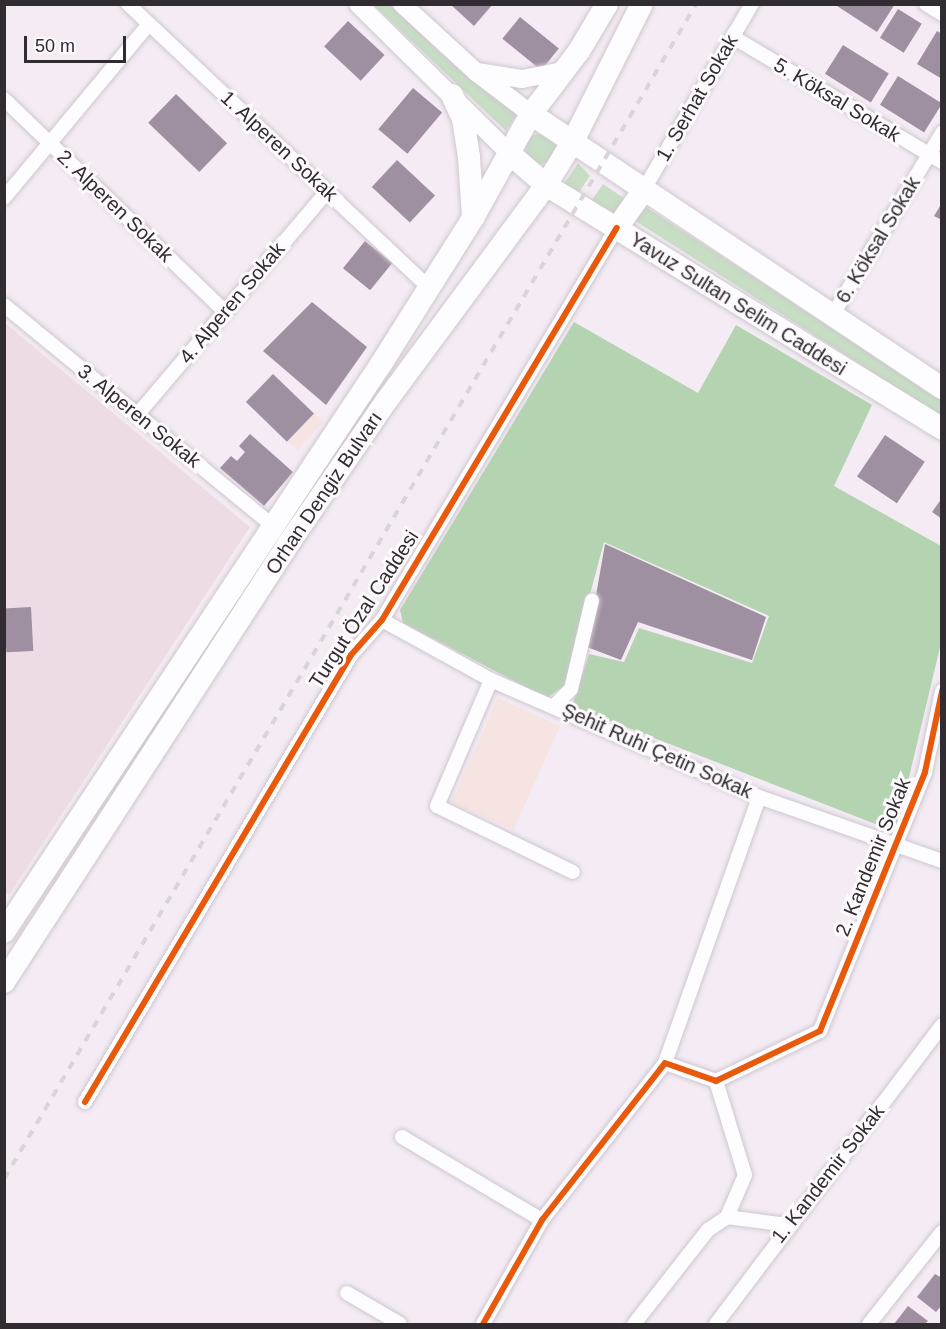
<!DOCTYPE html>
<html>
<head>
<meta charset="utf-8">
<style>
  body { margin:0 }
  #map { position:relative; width:946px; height:1329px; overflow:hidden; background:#f4ebf5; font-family:Arial,sans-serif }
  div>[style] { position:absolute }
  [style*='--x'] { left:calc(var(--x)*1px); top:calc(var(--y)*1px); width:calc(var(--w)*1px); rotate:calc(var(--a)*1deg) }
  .commercial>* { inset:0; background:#eddce5 }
  .education>* { inset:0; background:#f5e4e2; transform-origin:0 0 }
  .green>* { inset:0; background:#c7ddc4 }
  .round { border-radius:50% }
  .forest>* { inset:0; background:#b4d3b1 }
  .building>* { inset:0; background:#9f90a1; transform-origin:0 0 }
  .roads { filter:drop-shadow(0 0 2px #cec7ce) drop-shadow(0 0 2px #cec7ce) }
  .minor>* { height:14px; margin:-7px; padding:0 7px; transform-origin:7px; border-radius:7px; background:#fdfcfe }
  .tertiary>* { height:18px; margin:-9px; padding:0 9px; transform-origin:9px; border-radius:9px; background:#fdfcfe }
  .primary>* { height:22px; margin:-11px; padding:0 11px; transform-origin:11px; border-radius:11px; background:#fdfcfe }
  .rail>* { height:4px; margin-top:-2px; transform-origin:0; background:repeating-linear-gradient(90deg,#d7d5d7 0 8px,transparent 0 16px) }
  .cycleway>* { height:6px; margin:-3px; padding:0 3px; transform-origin:3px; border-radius:3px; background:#e8590c }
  span { translate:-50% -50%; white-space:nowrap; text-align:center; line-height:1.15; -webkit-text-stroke:6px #fdf9fd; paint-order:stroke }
  .street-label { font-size:20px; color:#312b32 }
  .frame { position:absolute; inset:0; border:6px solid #312b32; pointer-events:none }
  .scale { position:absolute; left:24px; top:36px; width:102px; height:27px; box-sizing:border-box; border:3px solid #312b32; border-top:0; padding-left:8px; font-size:18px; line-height:21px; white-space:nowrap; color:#312b32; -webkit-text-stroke:4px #fdf9fd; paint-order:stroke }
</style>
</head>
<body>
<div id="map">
  <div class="commercial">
    <div style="clip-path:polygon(4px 322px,250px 527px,9px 895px,4px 891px)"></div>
  </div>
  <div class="education">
    <div style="left:314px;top:413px;width:13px;height:38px;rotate:42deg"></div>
    <div style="left:498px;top:698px;width:68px;height:114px;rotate:24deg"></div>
  </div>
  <div class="green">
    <div style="clip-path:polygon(374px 5px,390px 5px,453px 64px,517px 114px,506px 131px)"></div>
    <div class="round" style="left:525px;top:134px;width:30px;height:30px"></div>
    <div style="clip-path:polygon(578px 163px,590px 176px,579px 192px,564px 184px)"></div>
    <div style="clip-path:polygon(603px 184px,628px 201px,617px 215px,591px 201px)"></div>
    <div style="clip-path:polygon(643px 205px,941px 399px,941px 416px,634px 220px)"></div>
  </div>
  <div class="forest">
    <div style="clip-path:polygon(574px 322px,698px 393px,736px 325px,872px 405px,834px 486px,941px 546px,941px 643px,896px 832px,572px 706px,589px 654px,624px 662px,639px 628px,752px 663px,769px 616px,604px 542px,566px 684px,547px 698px,403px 623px,400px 610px)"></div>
  </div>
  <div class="building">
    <div style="clip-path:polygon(450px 4px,493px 4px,474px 26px)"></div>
    <div style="clip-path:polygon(834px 4px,895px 4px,877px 32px)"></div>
    <div style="left:898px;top:9px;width:28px;height:34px;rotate:32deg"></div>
    <div style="left:520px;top:17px;width:50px;height:28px;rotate:39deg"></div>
    <div style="left:348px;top:21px;width:50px;height:35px;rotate:43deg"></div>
    <div style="clip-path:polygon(937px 31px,942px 34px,942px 79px,917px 64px)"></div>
    <div style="left:843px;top:45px;width:54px;height:34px;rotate:32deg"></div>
    <div style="left:898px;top:76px;width:52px;height:34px;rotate:32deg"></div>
    <div style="left:413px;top:88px;width:38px;height:54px;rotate:40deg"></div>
    <div style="left:176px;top:94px;width:71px;height:40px;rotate:44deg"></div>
    <div style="left:397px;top:160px;width:52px;height:37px;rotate:43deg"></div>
    <div style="clip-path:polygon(942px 203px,942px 220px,934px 216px)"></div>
    <div style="left:365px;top:241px;width:35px;height:35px;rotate:39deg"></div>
    <div style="clip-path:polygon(312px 302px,367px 347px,326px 405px,263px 351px)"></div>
    <div style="left:273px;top:374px;width:57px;height:39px;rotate:44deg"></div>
    <div style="clip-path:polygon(250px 434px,293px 472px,264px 506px,220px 468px,231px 456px,237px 461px,245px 452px,239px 446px)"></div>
    <div style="left:885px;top:435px;width:48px;height:50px;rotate:34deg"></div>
    <div style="clip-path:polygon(942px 498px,942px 519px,932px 512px)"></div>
    <div style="clip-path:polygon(605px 544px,766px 617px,752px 660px,638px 622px,621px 660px,587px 647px)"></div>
    <div style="left:31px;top:607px;width:44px;height:27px;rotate:87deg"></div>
    <div style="clip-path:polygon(935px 1274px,942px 1278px,942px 1305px,936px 1312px,917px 1297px)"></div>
    <div style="clip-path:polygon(908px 1306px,928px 1321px,925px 1324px,894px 1324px)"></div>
  </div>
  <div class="roads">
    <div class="minor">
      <div style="--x:128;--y:4;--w:414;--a:43.3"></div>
      <div style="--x:926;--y:4;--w:19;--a:32"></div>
      <div style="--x:733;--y:37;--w:244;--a:30.9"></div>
      <div style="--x:4;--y:99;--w:307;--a:43.9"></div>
      <div style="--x:643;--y:191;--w:216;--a:-59.8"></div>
      <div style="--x:4;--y:198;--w:226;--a:-50.2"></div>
      <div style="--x:4;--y:305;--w:348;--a:39.4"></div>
      <div style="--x:832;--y:316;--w:214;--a:-59"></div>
      <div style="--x:137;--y:415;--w:293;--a:-49.6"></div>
      <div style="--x:382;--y:620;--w:124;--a:28.8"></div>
      <div style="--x:491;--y:680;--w:292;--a:23.6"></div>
      <div style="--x:759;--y:797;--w:194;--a:19.3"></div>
      <div style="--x:491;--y:680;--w:137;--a:113.2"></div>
      <div style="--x:437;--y:806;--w:151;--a:25.9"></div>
      <div style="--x:554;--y:706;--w:24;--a:-45"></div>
      <div style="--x:571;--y:689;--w:91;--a:-76.7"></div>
      <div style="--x:665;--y:1063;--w:282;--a:-70.5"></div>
      <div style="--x:716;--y:1081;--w:98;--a:72.9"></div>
      <div style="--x:745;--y:1175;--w:46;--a:113.2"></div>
      <div style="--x:85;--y:1102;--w:520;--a:-59.24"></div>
      <div style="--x:351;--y:655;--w:47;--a:-48.5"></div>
      <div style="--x:382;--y:620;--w:457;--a:-59.1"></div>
      <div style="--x:402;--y:1137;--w:163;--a:30.7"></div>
      <div style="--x:347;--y:1293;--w:61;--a:30.3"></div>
      <div style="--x:483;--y:1324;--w:120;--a:-60.4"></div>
      <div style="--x:542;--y:1220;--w:199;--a:-51.9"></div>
      <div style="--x:665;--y:1063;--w:54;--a:19.4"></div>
      <div style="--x:716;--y:1081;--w:115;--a:-25.7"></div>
      <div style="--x:820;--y:1031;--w:279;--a:-67.9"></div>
      <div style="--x:925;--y:772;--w:83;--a:-78.1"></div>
      <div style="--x:634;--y:1324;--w:120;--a:-51.8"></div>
      <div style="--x:708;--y:1230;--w:23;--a:-34"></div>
      <div style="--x:727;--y:1217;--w:62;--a:7.5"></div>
      <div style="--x:716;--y:1324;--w:375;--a:-52.9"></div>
      <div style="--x:869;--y:1324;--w:117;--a:-51.6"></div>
    </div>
    <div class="tertiary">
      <div style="--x:358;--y:4;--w:212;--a:44.6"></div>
      <div style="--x:402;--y:4;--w:100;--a:42.6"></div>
      <div style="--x:476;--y:72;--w:69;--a:37.4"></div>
      <div style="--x:477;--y:72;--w:46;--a:8.8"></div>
      <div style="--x:522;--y:79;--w:43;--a:-10.8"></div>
    </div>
    <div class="primary">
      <div style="--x:452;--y:95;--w:26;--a:65"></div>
      <div style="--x:463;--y:119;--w:38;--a:81"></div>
      <div style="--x:469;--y:157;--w:61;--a:86.2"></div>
      <div style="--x:531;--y:114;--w:494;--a:33.7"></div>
      <div style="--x:509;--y:153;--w:49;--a:40.9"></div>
      <div style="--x:546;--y:185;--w:465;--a:31.6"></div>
      <div style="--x:617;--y:228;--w:45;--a:-54.9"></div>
      <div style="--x:4;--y:932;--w:682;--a:-56.43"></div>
      <div style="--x:381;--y:364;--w:173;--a:-57.8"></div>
      <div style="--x:473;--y:218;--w:119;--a:-60.9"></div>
      <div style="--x:531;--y:114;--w:79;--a:-52.7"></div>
      <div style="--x:579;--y:51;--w:55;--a:-59.2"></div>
      <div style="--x:4;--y:982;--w:523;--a:-57.01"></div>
      <div style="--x:289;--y:543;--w:173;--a:-55.6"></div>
      <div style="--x:387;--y:400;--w:267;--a:-53.5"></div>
      <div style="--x:546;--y:185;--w:52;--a:-58.5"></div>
      <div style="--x:573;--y:141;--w:153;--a:-63.3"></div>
    </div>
  </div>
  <div class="rail">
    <div style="--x:4;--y:1179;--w:1364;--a:-59.5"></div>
  </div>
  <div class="cycleway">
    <div style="--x:85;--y:1102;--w:520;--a:-59.24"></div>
    <div style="--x:351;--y:655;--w:47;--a:-48.5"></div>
    <div style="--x:382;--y:620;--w:457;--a:-59.1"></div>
    <div style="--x:483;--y:1324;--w:120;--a:-60.4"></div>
    <div style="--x:542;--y:1220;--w:199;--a:-51.9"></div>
    <div style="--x:665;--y:1063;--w:54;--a:19.4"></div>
    <div style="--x:716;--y:1081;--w:115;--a:-25.7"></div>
    <div style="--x:820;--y:1031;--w:279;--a:-67.9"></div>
    <div style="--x:925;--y:772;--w:83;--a:-78.1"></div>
  </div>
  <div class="street-label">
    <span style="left:697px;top:98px;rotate:-60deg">1. Serhat Sokak</span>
    <span style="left:837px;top:100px;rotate:31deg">5. Köksal Sokak</span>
    <span style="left:279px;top:146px;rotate:43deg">1. Alperen Sokak</span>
    <span style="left:115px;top:206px;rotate:44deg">2. Alperen Sokak</span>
    <span style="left:878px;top:240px;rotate:-59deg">6. Köksal Sokak</span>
    <span style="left:232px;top:303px;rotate:-50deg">4. Alperen Sokak</span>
    <span style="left:738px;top:304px;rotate:32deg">Yavuz Sultan Selim Caddesi</span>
    <span style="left:139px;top:416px;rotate:39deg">3. Alperen Sokak</span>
    <span style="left:324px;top:493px;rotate:-56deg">Orhan Dengiz Bulvarı</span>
    <span style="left:364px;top:609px;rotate:-57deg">Turgut Özal Caddesi</span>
    <span style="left:657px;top:751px;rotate:24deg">Şehit Ruhi Çetin Sokak</span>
    <span style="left:873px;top:857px;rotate:-68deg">2. Kandemir Sokak</span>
    <span style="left:828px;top:1174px;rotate:-52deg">1. Kandemir Sokak</span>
  </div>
  <div class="frame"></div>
  <div class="scale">50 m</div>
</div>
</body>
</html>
